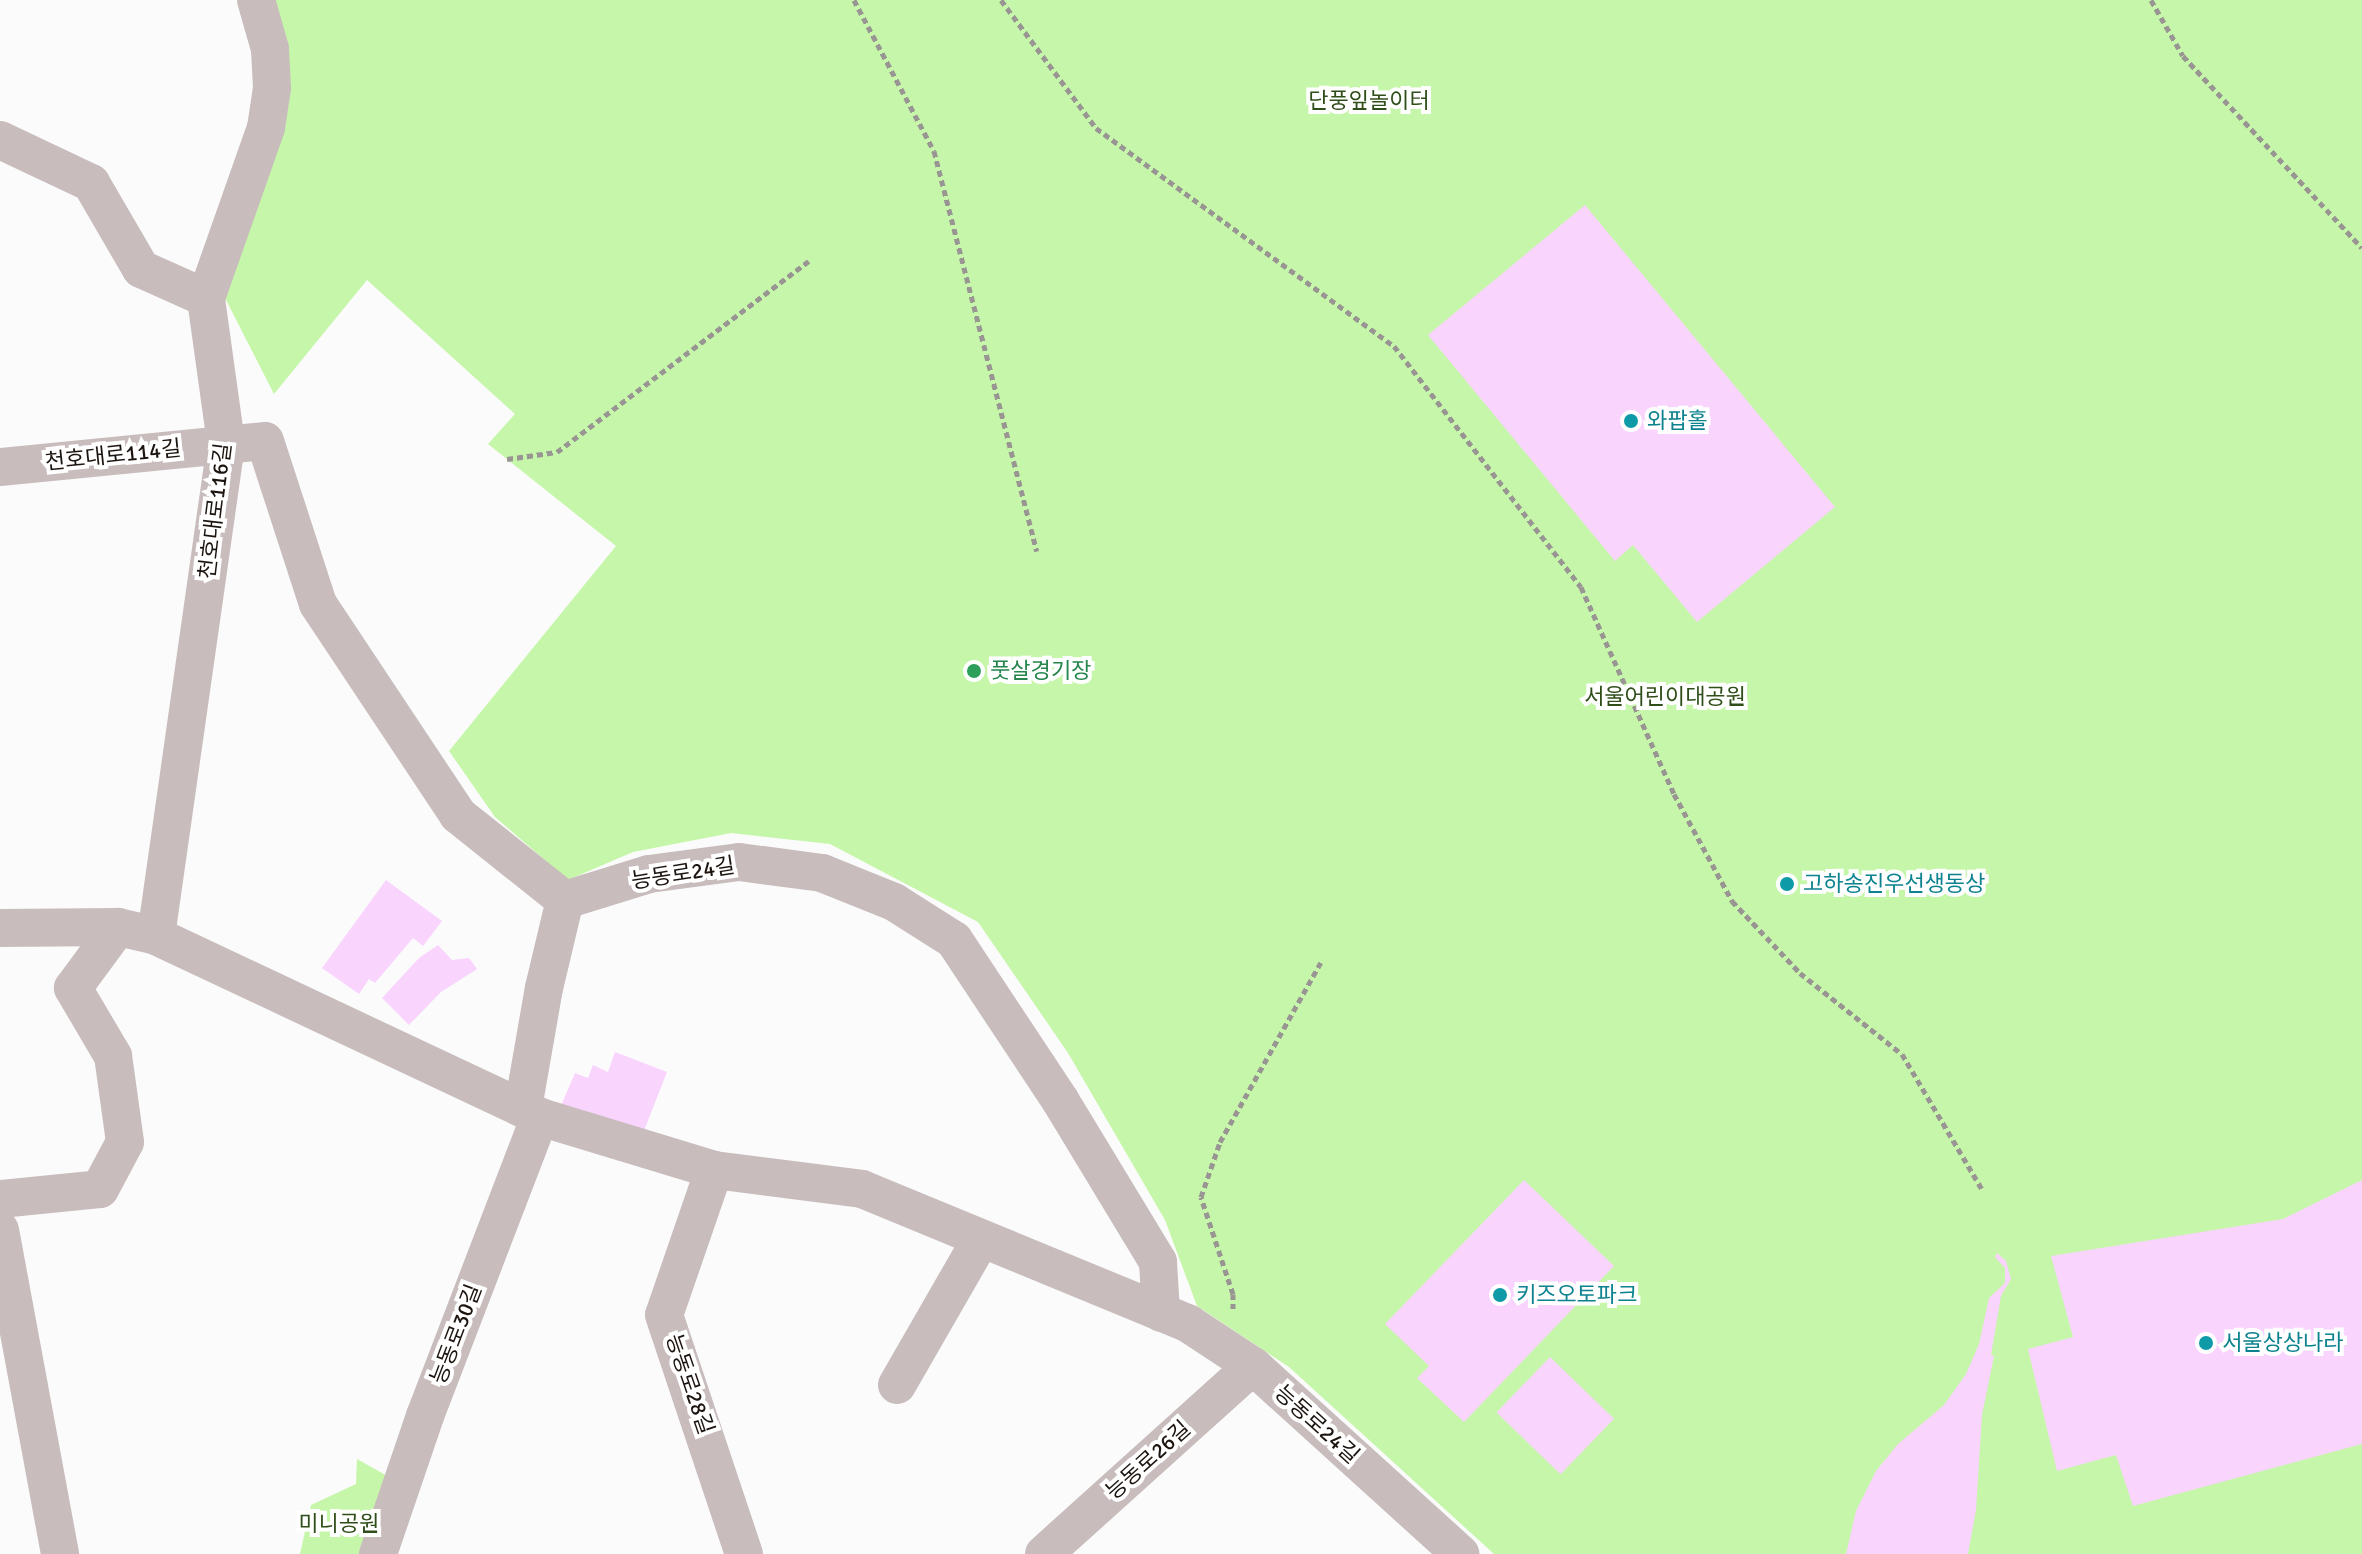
<!DOCTYPE html>
<html>
<head>
<meta charset="utf-8">
<style>
  body { margin:0 }
  #map { position:relative; width:2362px; height:1554px; overflow:hidden; background:#fbfbfb; font-family:Signika,"Noto Sans KR",sans-serif }
  div>[style] { position:absolute }
  [style*='--x'] { left:calc(var(--x)*1px); top:calc(var(--y)*1px); width:calc(var(--w)*1px); rotate:calc(var(--a)*1deg) }
  .green>* { inset:0; background:#c6f6a9 }
  .building>* { inset:0; background:#f9d4fd; transform-origin:0 0 }
  .path>* { height:5px; margin-top:-2.5px; transform-origin:0; background:repeating-linear-gradient(90deg,#999593 0 6px,transparent 0 10px) }
  .street>* { height:38px; margin:-19px; padding:0 19px; transform-origin:19px; border-radius:19px; background:#c8bcbd }
  .dots>* { width:22px; height:22px; translate:-50% -50%; box-sizing:border-box; border:4px solid #fff; border-radius:50% }
  span { translate:-50% -50%; white-space:nowrap; text-align:center; line-height:1.15; -webkit-text-stroke:8px #fff; paint-order:stroke }
  .park-label { font-size:22px; color:#304e1a }
  .culture-label { font-size:22px; color:#0d838f }
  .left { translate:0 -50%; text-align:left }
  .street-label { font-size:22px; color:#1c140f }
  .leisure-label { font-size:22px; color:#27864d }
</style>
</head>
<body>
<div id="map">
  <div class="green">
    <div style="clip-path:polygon(275px 0,2362px 0,2362px 1554px,1494px 1554px,1289px 1367px,1197px 1306px,1165px 1220px,1068px 1053px,978px 922px,830px 844px,731px 833px,633px 852px,568px 880px,495px 817px,449px 751px,616px 546px,488px 444px,515px 414px,367px 280px,274px 394px,223px 294px,288px 45px)"></div>
    <div style="clip-path:polygon(357px 1459px,389px 1477px,360px 1554px,300px 1554px,311px 1505px,356px 1484px)"></div>
  </div>
  <div class="building">
    <div style="clip-path:polygon(1585px 205px,1835px 507px,1697px 622px,1633px 545px,1615px 561px,1428px 335px)"></div>
    <div style="clip-path:polygon(386px 880px,442px 921px,423px 946px,413px 938px,375px 983px,369px 979px,359px 994px,322px 968px)"></div>
    <div style="clip-path:polygon(438px 945px,452px 960px,469px 958px,477px 969px,441px 992px,409px 1025px,382px 998px,419px 958px)"></div>
    <div style="clip-path:polygon(615px 1052px,667px 1072px,642px 1136px,560px 1108px,575px 1073px,588px 1078px,593px 1065px,608px 1072px)"></div>
    <div style="clip-path:polygon(1524px 1180px,1614px 1266px,1464px 1422px,1417px 1378px,1429px 1366px,1385px 1324px)"></div>
    <div style="clip-path:polygon(2362px 1180px,2362px 1444px,2133px 1506px,2116px 1455px,2057px 1471px,2028px 1349px,2073px 1337px,2051px 1256px,2283px 1219px)"></div>
    <div style="clip-path:polygon(1997px 1253px,2006px 1261px,2011px 1279px,2001px 1296px,1991px 1355px,1994px 1356px,1982px 1415px,1976px 1510px,1968px 1554px,1846px 1554px,1856px 1511px,1876px 1471px,1898px 1444px,1944px 1405px,1966px 1374px,1979px 1344px,1989px 1298px,2005px 1283px,2005px 1268px,1995px 1257px)"></div>
    <div style="left:1550px;top:1357px;width:89px;height:77px;rotate:44deg"></div>
  </div>
  <div class="path">
    <div style="--x:854;--y:0;--w:171;--a:62.1"></div>
    <div style="--x:934;--y:151;--w:413;--a:75.6"></div>
    <div style="--x:1001;--y:0;--w:159;--a:53.4"></div>
    <div style="--x:1096;--y:128;--w:369;--a:36.2"></div>
    <div style="--x:1394;--y:346;--w:305;--a:52.2"></div>
    <div style="--x:1581;--y:587;--w:227;--a:65.8"></div>
    <div style="--x:1674;--y:794;--w:122;--a:61.5"></div>
    <div style="--x:1732;--y:901;--w:99;--a:46.6"></div>
    <div style="--x:1800;--y:973;--w:130;--a:38.5"></div>
    <div style="--x:1902;--y:1054;--w:159;--a:59.4"></div>
    <div style="--x:2151;--y:0;--w:64;--a:60.3"></div>
    <div style="--x:2183;--y:56;--w:262;--a:47"></div>
    <div style="--x:507;--y:459;--w:50;--a:-8"></div>
    <div style="--x:557;--y:452;--w:316;--a:-37.2"></div>
    <div style="--x:1233;--y:1309;--w:15;--a:-90"></div>
    <div style="--x:1233;--y:1294;--w:102;--a:-108.3"></div>
    <div style="--x:1201;--y:1197;--w:58;--a:-70.9"></div>
    <div style="--x:1220;--y:1142;--w:206;--a:-60.7"></div>
  </div>
  <div class="street">
    <div style="--x:0;--y:140;--w:101;--a:25.3"></div>
    <div style="--x:91;--y:183;--w:99;--a:59.8"></div>
    <div style="--x:141;--y:269;--w:71;--a:24"></div>
    <div style="--x:0;--y:467;--w:266;--a:-5.6"></div>
    <div style="--x:265;--y:441;--w:171;--a:72"></div>
    <div style="--x:318;--y:604;--w:253;--a:56.4"></div>
    <div style="--x:458;--y:815;--w:137;--a:38.5"></div>
    <div style="--x:565;--y:900;--w:88;--a:-17.2"></div>
    <div style="--x:649;--y:874;--w:91;--a:-7.6"></div>
    <div style="--x:739;--y:862;--w:84;--a:7.5"></div>
    <div style="--x:822;--y:873;--w:78;--a:21.9"></div>
    <div style="--x:894;--y:902;--w:71;--a:32.3"></div>
    <div style="--x:954;--y:940;--w:192;--a:56.5"></div>
    <div style="--x:1060;--y:1100;--w:189;--a:58.8"></div>
    <div style="--x:1158;--y:1262;--w:51;--a:86.6"></div>
    <div style="--x:0;--y:928;--w:118;--a:-0.5"></div>
    <div style="--x:118;--y:927;--w:39;--a:13"></div>
    <div style="--x:156;--y:936;--w:425;--a:25.2"></div>
    <div style="--x:540;--y:1117;--w:182;--a:16.9"></div>
    <div style="--x:714;--y:1170;--w:149;--a:7.3"></div>
    <div style="--x:862;--y:1189;--w:354;--a:22.4"></div>
    <div style="--x:1189;--y:1324;--w:77;--a:33.3"></div>
    <div style="--x:1253;--y:1366;--w:280;--a:42.2"></div>
    <div style="--x:156;--y:936;--w:498;--a:-81.9"></div>
    <div style="--x:226;--y:443;--w:146;--a:-97.9"></div>
    <div style="--x:206;--y:298;--w:180;--a:-70.6"></div>
    <div style="--x:266;--y:128;--w:40;--a:-81.5"></div>
    <div style="--x:272;--y:88;--w:39;--a:-93"></div>
    <div style="--x:270;--y:49;--w:51;--a:-105.9"></div>
    <div style="--x:523;--y:1108;--w:122;--a:-80.1"></div>
    <div style="--x:544;--y:988;--w:90;--a:-76.6"></div>
    <div style="--x:714;--y:1170;--w:153;--a:109"></div>
    <div style="--x:664;--y:1315;--w:252;--a:71.5"></div>
    <div style="--x:0;--y:1199;--w:100;--a:-5.7"></div>
    <div style="--x:100;--y:1189;--w:53;--a:-62"></div>
    <div style="--x:125;--y:1142;--w:87;--a:-97.9"></div>
    <div style="--x:113;--y:1056;--w:79;--a:-120.5"></div>
    <div style="--x:73;--y:988;--w:76;--a:-53.6"></div>
    <div style="--x:0;--y:1230;--w:330;--a:79.5"></div>
    <div style="--x:897;--y:1385;--w:168;--a:-60.1"></div>
    <div style="--x:378;--y:1554;--w:146;--a:-71.2"></div>
    <div style="--x:425;--y:1416;--w:320;--a:-69"></div>
    <div style="--x:1044;--y:1554;--w:281;--a:-42"></div>
  </div>
  <div class="dots">
    <div style="left:1631px;top:421px;background:#0f9aa8"></div>
    <div style="left:974px;top:671px;background:#2e9e5b"></div>
    <div style="left:1787px;top:884px;background:#0f9aa8"></div>
    <div style="left:1500px;top:1295px;background:#0f9aa8"></div>
    <div style="left:2206px;top:1343px;background:#0f9aa8"></div>
  </div>
  <div class="park-label">
    <span style="left:1369px;top:101px">단풍잎놀이터</span>
    <span style="left:1665px;top:697px">서울어린이대공원</span>
    <span style="left:339px;top:1524px">미니공원</span>
  </div>
  <div class="culture-label">
    <span class="left" style="left:1647px;top:421px">와팝홀</span>
    <span class="left" style="left:1803px;top:884px">고하송진우선생동상</span>
    <span class="left" style="left:1516px;top:1295px">키즈오토파크</span>
    <span class="left" style="left:2222px;top:1343px">서울상상나라</span>
  </div>
  <div class="street-label">
    <span style="left:113px;top:455px;rotate:-6deg">천호대로114길</span>
    <span style="left:215px;top:511px;rotate:-83deg">천호대로116길</span>
    <span style="left:683px;top:873px;rotate:-9deg">능동로24길</span>
    <span style="left:456px;top:1334px;rotate:-69deg">능동로30길</span>
    <span style="left:690px;top:1384px;rotate:71deg">능동로28길</span>
    <span style="left:1317px;top:1424px;rotate:42deg">능동로24길</span>
    <span style="left:1148px;top:1460px;rotate:-42deg">능동로26길</span>
  </div>
  <div class="leisure-label">
    <span class="left" style="left:990px;top:671px">풋살경기장</span>
  </div>
</div>
</body>
</html>
